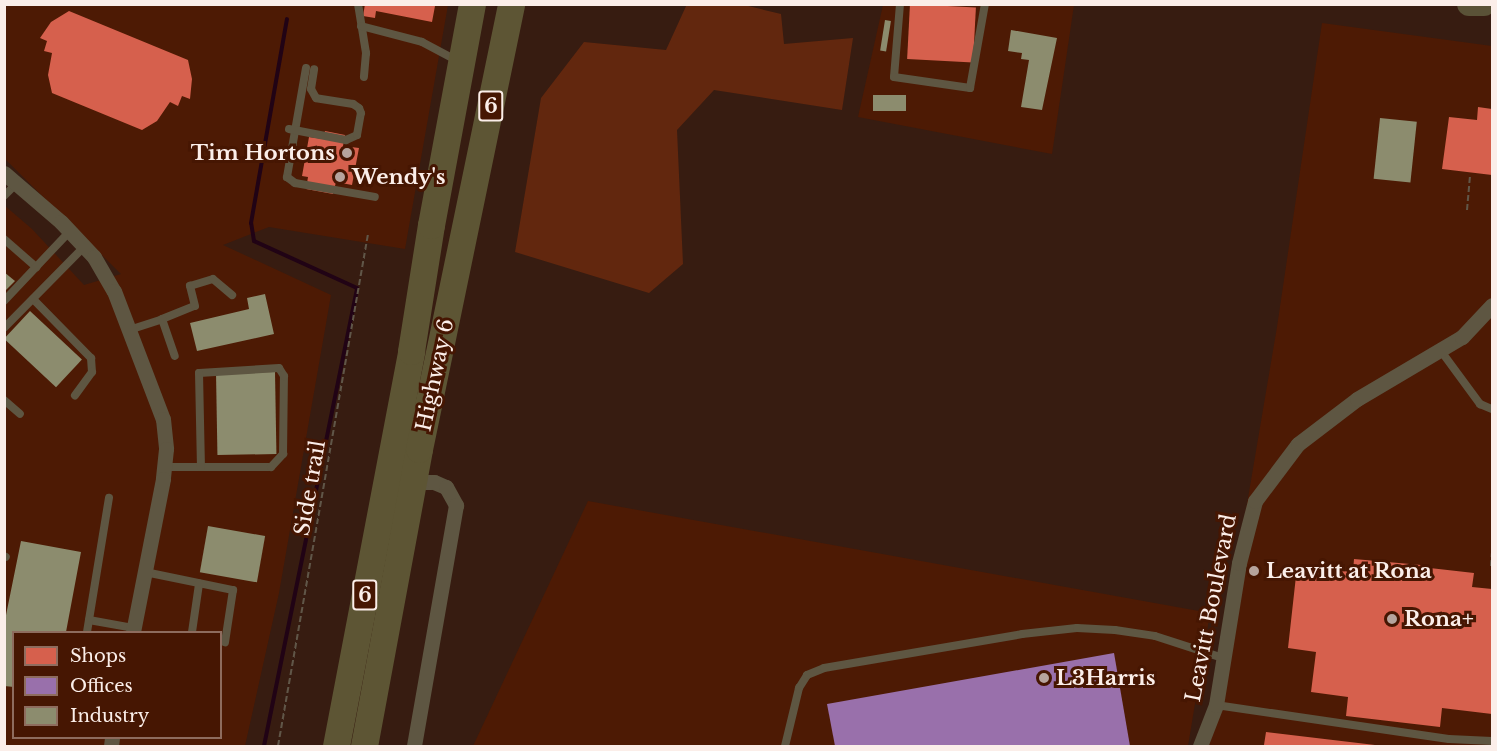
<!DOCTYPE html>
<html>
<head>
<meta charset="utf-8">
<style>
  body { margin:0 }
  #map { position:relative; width:1497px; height:751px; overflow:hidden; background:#371c11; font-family:"Libre Baskerville",serif }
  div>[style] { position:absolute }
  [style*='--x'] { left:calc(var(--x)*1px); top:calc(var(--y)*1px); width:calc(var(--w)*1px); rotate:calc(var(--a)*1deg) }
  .built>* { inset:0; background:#4d1a04 }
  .green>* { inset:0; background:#62270e }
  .shops>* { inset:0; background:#d6604d; transform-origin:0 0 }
  .offices>* { inset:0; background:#9970ab }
  .industry>* { inset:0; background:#8c8c6e; transform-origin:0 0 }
  .stream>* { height:4px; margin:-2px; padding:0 2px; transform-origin:2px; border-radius:2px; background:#210315 }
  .path>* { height:2px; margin-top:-1px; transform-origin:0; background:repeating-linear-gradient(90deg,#605648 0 6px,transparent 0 9px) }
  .lane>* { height:8px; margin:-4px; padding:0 4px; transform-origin:4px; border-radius:4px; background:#5e5642 }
  .street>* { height:15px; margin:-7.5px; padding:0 7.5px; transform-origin:7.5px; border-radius:7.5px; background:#5e5642 }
  .primary>* { height:24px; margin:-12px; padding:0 12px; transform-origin:12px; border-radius:12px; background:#5a5237 }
  .highway>* { height:27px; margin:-13.5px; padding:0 13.5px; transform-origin:13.5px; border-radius:13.5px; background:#5d5534 }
  .dots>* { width:16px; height:16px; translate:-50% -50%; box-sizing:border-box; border:3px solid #461602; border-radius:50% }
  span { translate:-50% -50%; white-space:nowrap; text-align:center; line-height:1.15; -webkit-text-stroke:6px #461602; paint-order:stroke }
  .shield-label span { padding:2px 4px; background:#461602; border:2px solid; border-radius:4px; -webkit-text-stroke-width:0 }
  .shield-label { font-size:20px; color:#fbeee9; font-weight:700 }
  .poi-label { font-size:21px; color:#fbeee9; font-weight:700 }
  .right { translate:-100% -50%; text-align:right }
  .left { translate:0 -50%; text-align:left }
  .street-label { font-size:21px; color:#fbeee9 }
  .frame { position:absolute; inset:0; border:6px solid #fbeee9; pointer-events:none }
  .legend { position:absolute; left:12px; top:631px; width:210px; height:108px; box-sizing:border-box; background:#461602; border:2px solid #8e6c5e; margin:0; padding:8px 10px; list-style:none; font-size:18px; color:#fbeee9 }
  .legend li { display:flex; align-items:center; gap:12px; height:30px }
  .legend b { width:30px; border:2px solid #8e6c5e }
</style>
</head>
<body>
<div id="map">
  <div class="built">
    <div style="clip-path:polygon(evenodd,5px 5px,448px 5px,405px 249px,269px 227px,223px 245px,331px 295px,279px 593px,245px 746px,5px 746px,4px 205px,32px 229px,84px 285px,121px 274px,5px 159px,5px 5px,14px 632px,220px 632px,220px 738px,14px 738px,14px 632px)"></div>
    <div style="clip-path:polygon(883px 5px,1074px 5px,1052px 154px,858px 117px)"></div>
    <div style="clip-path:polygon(1322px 23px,1492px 46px,1492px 746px,1206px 746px,1277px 327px)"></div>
    <div style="clip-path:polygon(588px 501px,1210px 613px,1188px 746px,473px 746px)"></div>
  </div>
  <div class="green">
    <div style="clip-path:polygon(687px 4px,744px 5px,781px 14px,784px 44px,853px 38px,842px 110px,714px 90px,677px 130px,683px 264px,649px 293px,515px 252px,541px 98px,584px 42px,666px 50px)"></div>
  </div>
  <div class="shops">
    <div style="clip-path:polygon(365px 4px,429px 4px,435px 6px,432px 22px,376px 11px,375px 18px,363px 16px)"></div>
    <div style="left:910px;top:4px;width:66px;height:55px;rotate:3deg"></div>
    <div style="clip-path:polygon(69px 11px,188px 60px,192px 79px,190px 99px,182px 96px,178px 106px,170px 102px,157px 121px,142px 130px,52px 93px,48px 75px,52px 53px,44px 51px,47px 41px,40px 38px,51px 22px)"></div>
    <div style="clip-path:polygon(1478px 107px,1492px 109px,1492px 175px,1442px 169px,1449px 117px,1477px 120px)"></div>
    <div style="clip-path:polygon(325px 131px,345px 135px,343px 146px,359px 148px,352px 185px,336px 182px,333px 194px,306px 189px,308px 177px,302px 176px,309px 137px,323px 139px)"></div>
    <div style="clip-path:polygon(1354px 559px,1421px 565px,1421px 567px,1474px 573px,1472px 587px,1492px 589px,1492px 714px,1442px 708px,1440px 727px,1346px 716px,1348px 697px,1311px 692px,1316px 652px,1288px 648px,1297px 567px,1353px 572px)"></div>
    <div style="clip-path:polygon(1266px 732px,1375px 745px,1375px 746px,1264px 745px)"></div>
  </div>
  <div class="offices">
    <div style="clip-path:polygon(1114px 653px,1130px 746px,835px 746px,827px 704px)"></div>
  </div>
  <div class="industry">
    <div style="left:885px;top:20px;width:6px;height:31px;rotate:9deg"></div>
    <div style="clip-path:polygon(1011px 30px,1057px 38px,1042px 110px,1021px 107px,1029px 60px,1021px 59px,1022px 53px,1008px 51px)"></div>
    <div style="left:873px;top:95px;width:33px;height:16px"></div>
    <div style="left:1380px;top:118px;width:37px;height:61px;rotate:6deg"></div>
    <div style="clip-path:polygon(4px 272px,15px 281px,4px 292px)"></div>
    <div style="clip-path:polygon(265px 294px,274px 334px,197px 351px,190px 323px,249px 309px,247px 298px)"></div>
    <div style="left:30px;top:311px;width:71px;height:38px;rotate:43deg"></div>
    <div style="left:275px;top:372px;width:82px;height:59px;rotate:89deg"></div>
    <div style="left:208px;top:526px;width:58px;height:47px;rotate:10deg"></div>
    <div style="clip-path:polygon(21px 541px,81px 552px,66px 632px,14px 632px,14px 687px,4px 686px,4px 625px)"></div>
  </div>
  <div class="stream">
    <div style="--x:264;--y:746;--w:467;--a:-78.5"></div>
    <div style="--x:357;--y:288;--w:113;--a:-155.5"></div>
    <div style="--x:254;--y:241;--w:18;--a:-99"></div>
    <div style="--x:251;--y:223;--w:207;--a:-80"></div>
  </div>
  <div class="path">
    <div style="--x:1467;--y:210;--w:36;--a:-85"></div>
    <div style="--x:1491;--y:566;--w:13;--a:-86"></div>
    <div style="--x:278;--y:746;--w:520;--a:-80.03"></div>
  </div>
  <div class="lane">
    <div style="--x:358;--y:4;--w:50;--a:80.7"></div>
    <div style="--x:366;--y:53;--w:24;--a:95"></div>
    <div style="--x:900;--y:4;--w:73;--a:94.7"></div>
    <div style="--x:894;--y:77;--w:77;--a:8.2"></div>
    <div style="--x:970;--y:88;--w:85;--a:-79.9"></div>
    <div style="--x:361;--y:26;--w:63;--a:14.7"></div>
    <div style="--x:422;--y:42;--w:40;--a:28"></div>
    <div style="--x:306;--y:68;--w:111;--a:99.9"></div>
    <div style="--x:287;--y:177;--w:10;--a:37"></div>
    <div style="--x:295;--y:183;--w:81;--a:9.9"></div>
    <div style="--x:289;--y:129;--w:58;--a:10.9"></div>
    <div style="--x:346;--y:140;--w:12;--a:-24"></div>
    <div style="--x:357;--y:135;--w:22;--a:-80"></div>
    <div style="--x:361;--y:113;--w:5;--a:-112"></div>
    <div style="--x:359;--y:108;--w:7;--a:-146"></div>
    <div style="--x:353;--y:104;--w:37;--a:-171"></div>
    <div style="--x:316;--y:98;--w:10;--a:-119"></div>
    <div style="--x:311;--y:89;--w:20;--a:-81"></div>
    <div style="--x:4;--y:196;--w:18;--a:-45"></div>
    <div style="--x:4;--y:239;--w:43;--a:41.2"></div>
    <div style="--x:33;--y:299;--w:83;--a:45.5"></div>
    <div style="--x:91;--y:358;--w:14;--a:86"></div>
    <div style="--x:92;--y:372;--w:29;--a:126"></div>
    <div style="--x:4;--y:301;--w:96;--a:-46.7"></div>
    <div style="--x:162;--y:319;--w:35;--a:-22"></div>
    <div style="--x:195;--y:306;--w:21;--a:-104"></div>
    <div style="--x:190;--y:286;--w:24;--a:-17"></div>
    <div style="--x:213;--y:279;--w:25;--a:40"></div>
    <div style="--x:4;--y:328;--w:114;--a:-45.4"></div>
    <div style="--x:129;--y:330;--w:35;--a:-18"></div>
    <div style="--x:162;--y:319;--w:39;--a:71"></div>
    <div style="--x:1441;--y:351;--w:66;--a:53.7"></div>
    <div style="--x:1480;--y:404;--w:13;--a:23"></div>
    <div style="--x:4;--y:400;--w:21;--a:41"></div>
    <div style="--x:165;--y:467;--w:106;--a:0"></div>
    <div style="--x:271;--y:467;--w:18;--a:-47"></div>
    <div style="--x:283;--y:454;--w:78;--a:-89.3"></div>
    <div style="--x:284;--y:376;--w:9;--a:-122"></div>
    <div style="--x:279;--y:368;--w:80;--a:176.4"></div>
    <div style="--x:199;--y:373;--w:94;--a:88.8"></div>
    <div style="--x:4;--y:556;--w:2;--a:27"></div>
    <div style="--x:145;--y:572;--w:90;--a:11.6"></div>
    <div style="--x:233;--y:590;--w:53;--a:98.7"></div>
    <div style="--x:89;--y:620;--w:46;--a:10.1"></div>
    <div style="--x:87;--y:632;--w:136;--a:-80.7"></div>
    <div style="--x:192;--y:632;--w:49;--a:-81.7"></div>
    <div style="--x:1216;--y:705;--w:235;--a:8.3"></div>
    <div style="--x:1449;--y:739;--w:43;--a:2.7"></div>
    <div style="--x:785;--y:746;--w:60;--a:-76.4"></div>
    <div style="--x:799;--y:688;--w:15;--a:-58"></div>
    <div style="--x:807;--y:675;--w:18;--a:-22"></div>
    <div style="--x:824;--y:668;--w:201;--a:-9.7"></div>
    <div style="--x:1022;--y:634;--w:55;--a:-6.2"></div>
    <div style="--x:1077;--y:628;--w:38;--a:3"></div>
    <div style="--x:1115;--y:630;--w:40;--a:8.5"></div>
    <div style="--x:1155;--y:636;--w:71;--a:17.9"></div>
  </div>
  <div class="street">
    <div style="--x:4;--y:173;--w:75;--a:40.7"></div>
    <div style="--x:61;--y:222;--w:48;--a:46.7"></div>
    <div style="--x:94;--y:257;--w:39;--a:60"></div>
    <div style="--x:114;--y:291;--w:137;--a:69.1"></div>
    <div style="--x:163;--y:419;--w:30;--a:84"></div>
    <div style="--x:166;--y:449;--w:30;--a:96"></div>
    <div style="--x:163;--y:479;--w:156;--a:101.1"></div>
    <div style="--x:413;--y:482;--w:21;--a:0"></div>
    <div style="--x:434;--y:482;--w:13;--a:23"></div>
    <div style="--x:446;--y:487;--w:21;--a:61"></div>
    <div style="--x:456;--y:505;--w:245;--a:99.9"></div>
    <div style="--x:111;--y:746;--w:8;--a:-83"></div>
    <div style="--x:1200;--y:746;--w:44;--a:-68.7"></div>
    <div style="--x:1216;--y:705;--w:144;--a:-80.8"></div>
    <div style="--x:1239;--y:563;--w:64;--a:-75.5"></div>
    <div style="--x:1255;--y:501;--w:71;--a:-53"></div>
    <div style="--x:1298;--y:444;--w:74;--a:-37.3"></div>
    <div style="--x:1357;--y:399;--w:122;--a:-30.6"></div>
    <div style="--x:1462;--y:337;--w:44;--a:-46.8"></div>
  </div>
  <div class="primary">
    <div style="--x:1469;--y:4;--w:15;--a:0"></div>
  </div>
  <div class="highway">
    <div style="--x:336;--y:746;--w:402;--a:-79.2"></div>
    <div style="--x:411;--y:351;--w:128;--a:-81"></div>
    <div style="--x:431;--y:225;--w:225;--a:-79.5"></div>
    <div style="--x:364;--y:746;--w:302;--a:-79.5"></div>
    <div style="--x:419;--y:449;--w:454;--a:-78.3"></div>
  </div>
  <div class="dots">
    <div style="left:347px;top:153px;background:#b6a49d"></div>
    <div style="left:340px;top:177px;background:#b6a49d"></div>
    <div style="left:1254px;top:571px;background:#b6a49d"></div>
    <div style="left:1392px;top:619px;background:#b6a49d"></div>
    <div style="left:1044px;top:678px;background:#b6a49d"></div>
  </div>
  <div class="shield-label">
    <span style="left:491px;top:106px">6</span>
    <span style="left:365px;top:595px">6</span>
  </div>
  <div class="poi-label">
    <span class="right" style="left:335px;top:153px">Tim Hortons</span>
    <span class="left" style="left:352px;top:177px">Wendy's</span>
    <span class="left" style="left:1266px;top:571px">Leavitt at Rona</span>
    <span class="left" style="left:1404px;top:619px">Rona+</span>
    <span class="left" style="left:1056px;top:678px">L3Harris</span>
  </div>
  <div class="street-label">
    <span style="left:435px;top:375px;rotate:-78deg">Highway 6</span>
    <span style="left:310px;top:488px;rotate:-80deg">Side trail</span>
    <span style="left:1211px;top:608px;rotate:-79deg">Leavitt Boulevard</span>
  </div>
  <div class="frame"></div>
  <ul class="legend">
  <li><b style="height:16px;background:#d6604d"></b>Shops</li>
  <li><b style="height:16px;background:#9970ab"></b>Offices</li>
  <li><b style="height:16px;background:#8c8c6e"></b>Industry</li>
  </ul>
</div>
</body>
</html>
